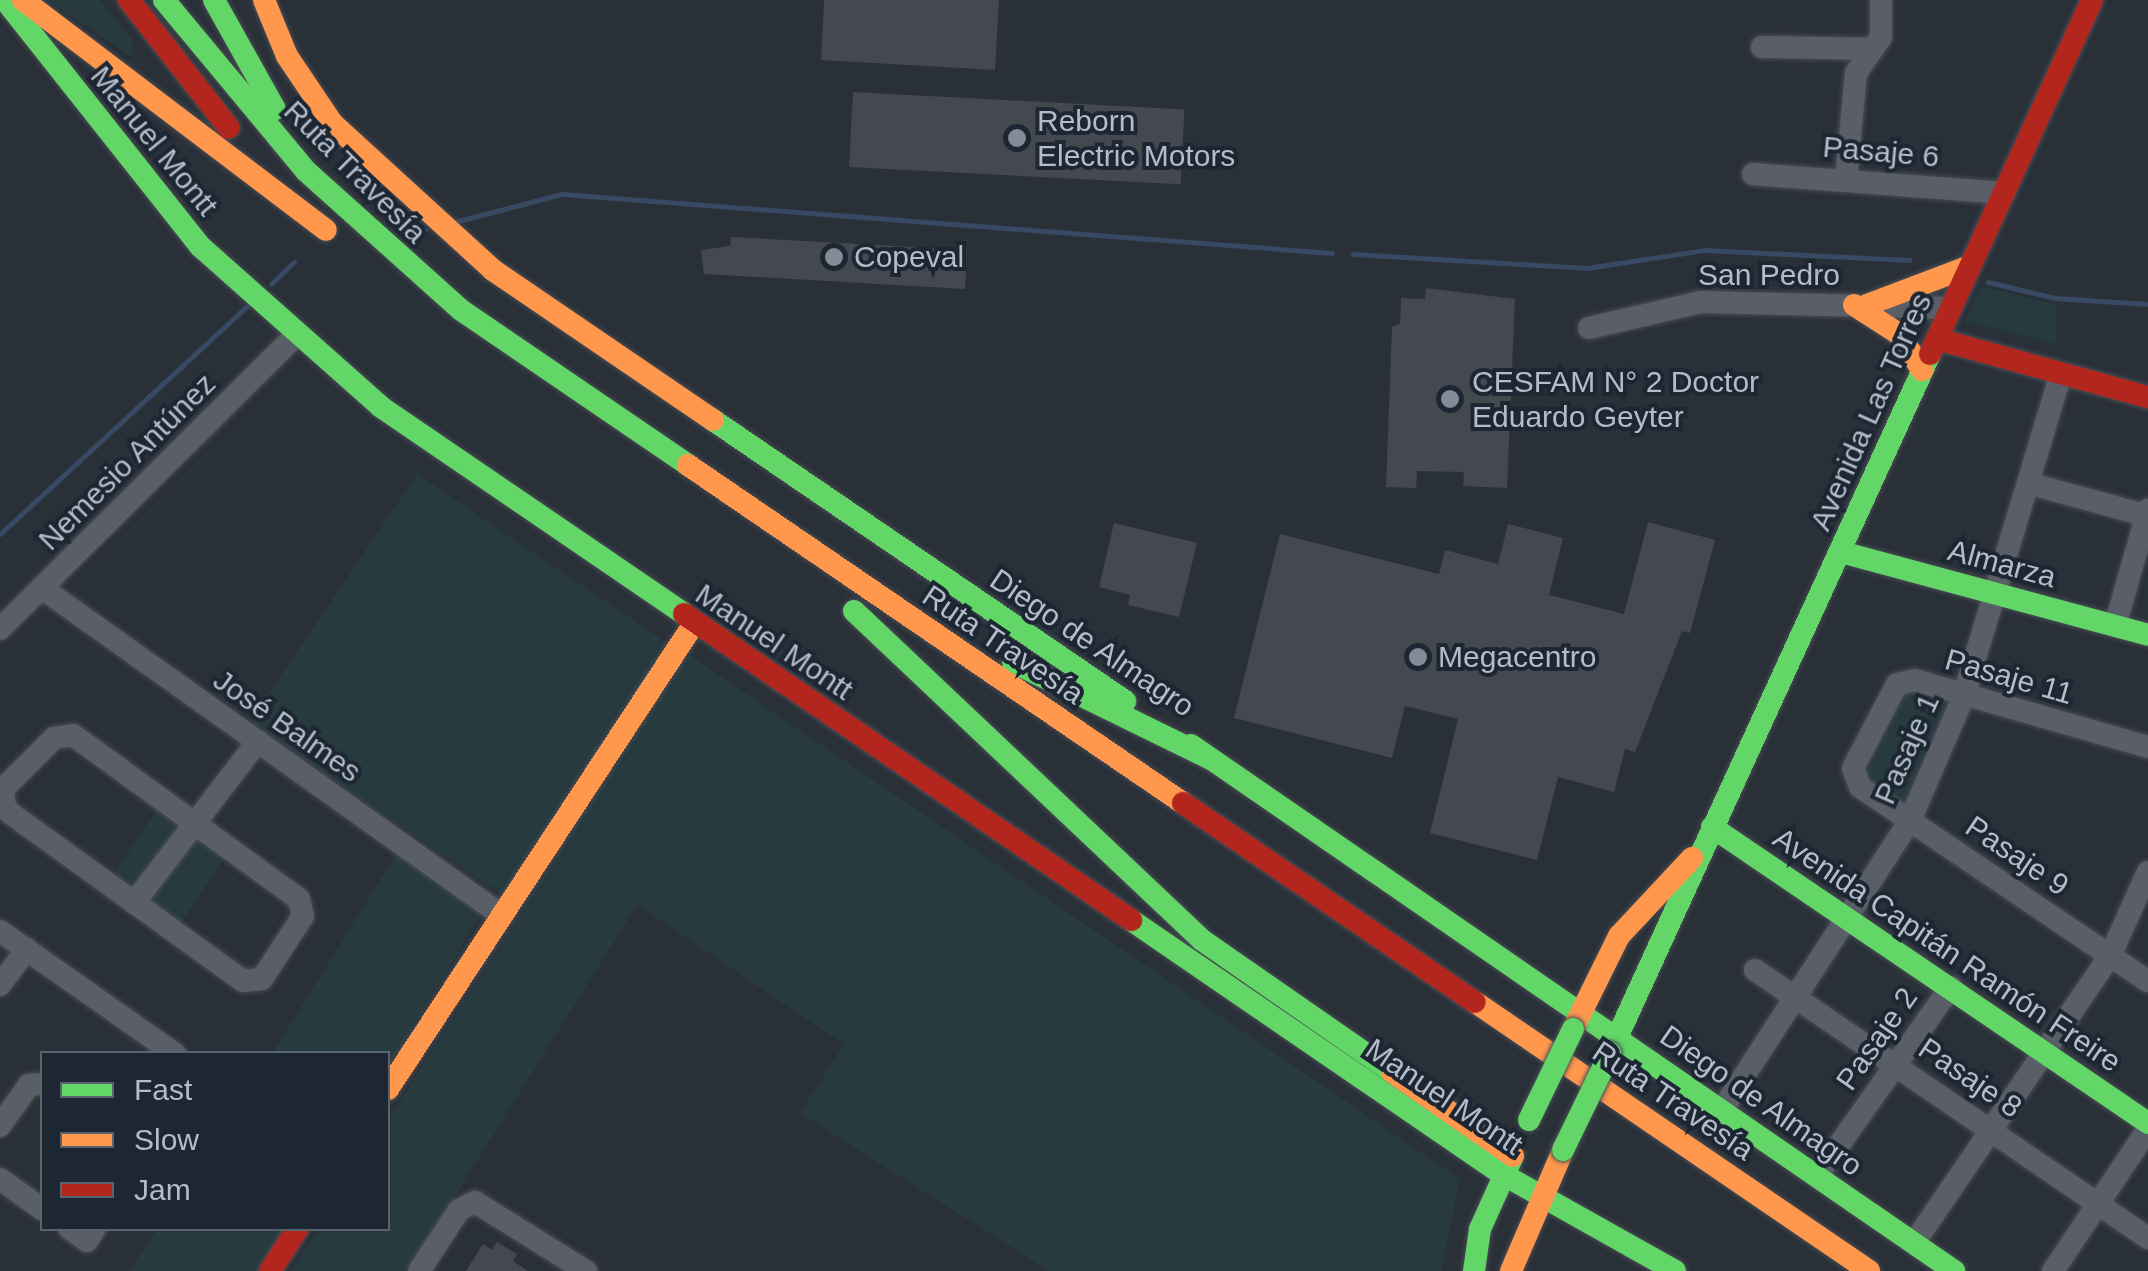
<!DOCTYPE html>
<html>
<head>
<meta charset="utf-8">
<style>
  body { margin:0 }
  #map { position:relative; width:2148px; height:1271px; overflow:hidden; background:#2a3038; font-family:Arial,sans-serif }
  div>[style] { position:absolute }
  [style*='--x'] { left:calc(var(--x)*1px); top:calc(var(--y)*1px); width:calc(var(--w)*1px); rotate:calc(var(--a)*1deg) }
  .green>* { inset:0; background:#273a3e; transform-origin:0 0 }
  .stream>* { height:5px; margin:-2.5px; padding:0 2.5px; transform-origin:2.5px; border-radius:2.5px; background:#384963 }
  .building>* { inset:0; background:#444950; transform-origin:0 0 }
  .roads { filter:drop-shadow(0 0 2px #484c53) drop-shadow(0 0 2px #484c53) }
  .street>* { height:22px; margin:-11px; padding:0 11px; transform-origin:11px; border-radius:11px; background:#5a5e66 }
  .fast>* { height:22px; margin:-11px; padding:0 11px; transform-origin:11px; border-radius:11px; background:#63d668 }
  .slow>* { height:22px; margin:-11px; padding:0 11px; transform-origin:11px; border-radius:11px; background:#ff974d }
  .jam>* { height:22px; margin:-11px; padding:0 11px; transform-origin:11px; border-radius:11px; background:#b3261e }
  .bridges { filter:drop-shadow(0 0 2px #484c53) drop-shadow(0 0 2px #484c53) }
  .fast-bridge>* { height:22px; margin:-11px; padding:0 11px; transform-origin:11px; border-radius:11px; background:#63d668 }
  .dots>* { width:28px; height:28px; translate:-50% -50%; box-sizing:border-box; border:5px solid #1d2633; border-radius:50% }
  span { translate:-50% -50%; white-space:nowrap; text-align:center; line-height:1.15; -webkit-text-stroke:8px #1d2633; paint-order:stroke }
  .poi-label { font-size:30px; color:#b4bcc9 }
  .left { translate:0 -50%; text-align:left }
  .street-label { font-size:30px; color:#b4bcc9 }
  .legend { position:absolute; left:40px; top:1051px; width:350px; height:180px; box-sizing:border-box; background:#1d2633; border:2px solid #59626f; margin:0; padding:12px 18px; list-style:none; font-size:30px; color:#b4bcc9 }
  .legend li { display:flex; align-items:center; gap:20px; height:50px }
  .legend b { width:50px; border:2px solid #59626f }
</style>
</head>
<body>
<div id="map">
  <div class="green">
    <div style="clip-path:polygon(47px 0,100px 0,132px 39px,132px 57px)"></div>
    <div style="clip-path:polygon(1980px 286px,2057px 305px,2056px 344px,1965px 321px)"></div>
    <div style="left:417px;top:474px;width:309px;height:301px;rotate:34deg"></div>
    <div style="clip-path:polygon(686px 653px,1460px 1179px,1441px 1271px,1049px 1271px,800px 1113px,844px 1044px,637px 905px,408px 1271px,291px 1271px,318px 1229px,388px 1228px,388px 1120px)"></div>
    <div style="clip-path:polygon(1897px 684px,1963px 698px,1910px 820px,1854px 779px)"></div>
    <div style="left:156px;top:811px;width:83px;height:80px;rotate:34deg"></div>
    <div style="clip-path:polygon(398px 851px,481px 915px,388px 1067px,388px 1054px,272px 1054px)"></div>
    <div style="clip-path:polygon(157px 1229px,289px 1229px,261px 1271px,130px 1271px)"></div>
  </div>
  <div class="stream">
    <div style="--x:458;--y:221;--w:107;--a:-14.6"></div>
    <div style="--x:562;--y:194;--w:772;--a:4.38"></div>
    <div style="--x:412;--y:233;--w:13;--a:-13"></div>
    <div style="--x:1353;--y:254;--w:234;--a:3.4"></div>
    <div style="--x:1587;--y:268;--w:118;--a:-8.7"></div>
    <div style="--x:1704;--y:250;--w:206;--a:2.8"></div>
    <div style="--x:1988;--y:282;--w:69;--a:13.4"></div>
    <div style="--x:2055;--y:298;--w:93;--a:3.7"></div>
    <div style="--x:271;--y:284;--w:32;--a:-44"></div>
    <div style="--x:0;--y:534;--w:336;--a:-42.7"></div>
  </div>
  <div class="building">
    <div style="clip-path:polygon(824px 0,999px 0,995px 70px,821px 60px)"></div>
    <div style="left:853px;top:92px;width:332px;height:75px;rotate:3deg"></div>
    <div style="clip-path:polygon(731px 237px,967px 250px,965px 289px,704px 274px,701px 250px,730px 246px)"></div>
    <div style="clip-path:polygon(1426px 288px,1515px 299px,1507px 488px,1463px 486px,1464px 472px,1417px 471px,1416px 488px,1386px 487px,1392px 327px,1400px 324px,1401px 298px,1425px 299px)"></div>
    <div style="clip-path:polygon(1648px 522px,1715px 540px,1690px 633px,1682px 631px,1635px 752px,1625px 749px,1614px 792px,1558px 777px,1537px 860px,1430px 833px,1458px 719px,1405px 706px,1392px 758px,1234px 718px,1280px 534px,1439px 574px,1445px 550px,1498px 564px,1508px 524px,1563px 538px,1549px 595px,1624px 614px)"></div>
    <div style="clip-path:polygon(1114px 523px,1197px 543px,1179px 617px,1128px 605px,1130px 595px,1099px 587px)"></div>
    <div style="clip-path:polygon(497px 1242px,517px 1254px,513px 1261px,528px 1271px,466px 1271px,483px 1244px,492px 1250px)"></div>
  </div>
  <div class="roads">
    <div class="street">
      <div style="--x:1762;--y:47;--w:110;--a:1"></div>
      <div style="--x:1753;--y:174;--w:252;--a:4.3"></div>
      <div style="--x:1846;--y:179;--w:106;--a:-84.6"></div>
      <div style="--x:1856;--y:73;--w:44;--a:-55.2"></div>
      <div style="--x:1881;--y:37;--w:37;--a:-90"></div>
      <div style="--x:1589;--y:328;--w:115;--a:-13.1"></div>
      <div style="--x:1701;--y:302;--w:250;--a:1.4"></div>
      <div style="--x:2031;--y:484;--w:121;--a:15.3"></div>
      <div style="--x:42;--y:588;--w:559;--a:35.45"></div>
      <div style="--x:2115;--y:626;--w:121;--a:-74.1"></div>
      <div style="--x:0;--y:629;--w:416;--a:-44.8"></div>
      <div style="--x:73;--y:735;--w:279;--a:36"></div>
      <div style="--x:299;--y:899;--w:17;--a:77"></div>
      <div style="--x:303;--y:916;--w:75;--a:123.1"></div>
      <div style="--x:262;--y:979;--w:19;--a:174"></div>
      <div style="--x:243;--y:981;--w:292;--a:-144.2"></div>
      <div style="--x:6;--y:810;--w:20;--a:-101"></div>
      <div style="--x:2;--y:790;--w:74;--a:-45"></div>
      <div style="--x:54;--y:738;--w:19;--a:-9"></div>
      <div style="--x:2148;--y:747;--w:242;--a:-164"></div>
      <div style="--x:1915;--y:680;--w:18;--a:167"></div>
      <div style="--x:1897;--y:684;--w:95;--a:117.6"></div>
      <div style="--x:1853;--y:768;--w:20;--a:70"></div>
      <div style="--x:1860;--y:787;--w:347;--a:34"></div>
      <div style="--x:134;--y:903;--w:204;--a:-52.6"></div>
      <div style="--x:0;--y:931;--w:214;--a:35.1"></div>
      <div style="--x:1755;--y:970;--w:476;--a:34.3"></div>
      <div style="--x:0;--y:985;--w:45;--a:-53.1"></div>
      <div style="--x:1722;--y:1110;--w:346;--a:-57"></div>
      <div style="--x:1910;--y:820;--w:133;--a:-66.5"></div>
      <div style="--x:1963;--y:698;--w:339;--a:-73.2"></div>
      <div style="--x:0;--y:1126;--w:50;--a:-54.7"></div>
      <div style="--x:29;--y:1085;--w:13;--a:-4"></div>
      <div style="--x:1817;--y:1176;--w:232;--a:-54.7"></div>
      <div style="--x:0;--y:1179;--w:52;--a:35.5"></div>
      <div style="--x:69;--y:1228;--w:22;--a:36"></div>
      <div style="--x:87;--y:1241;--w:15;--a:-58"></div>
      <div style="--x:1914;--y:1243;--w:348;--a:-55.7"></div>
      <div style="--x:2110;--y:956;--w:92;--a:-65.7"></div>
      <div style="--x:419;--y:1271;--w:73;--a:-56.7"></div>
      <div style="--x:459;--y:1210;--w:18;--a:-27"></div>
      <div style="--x:475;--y:1202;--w:131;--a:31.9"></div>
      <div style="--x:2053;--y:1271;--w:171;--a:-56.2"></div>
    </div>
    <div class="fast">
      <div style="--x:5;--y:0;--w:315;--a:51.6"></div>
      <div style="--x:201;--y:247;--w:241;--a:41.6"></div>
      <div style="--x:381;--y:407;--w:367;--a:34.3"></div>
      <div style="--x:164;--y:0;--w:222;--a:50.3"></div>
      <div style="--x:306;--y:171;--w:208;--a:41.9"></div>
      <div style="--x:461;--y:310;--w:275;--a:34.3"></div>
      <div style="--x:214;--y:0;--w:125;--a:60.8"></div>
      <div style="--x:713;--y:420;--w:499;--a:34.3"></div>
      <div style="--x:1841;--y:552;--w:318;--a:15.1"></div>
      <div style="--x:854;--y:611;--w:479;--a:43.4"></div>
      <div style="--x:1202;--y:940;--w:231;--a:34.8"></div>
      <div style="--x:1013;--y:662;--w:220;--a:26.1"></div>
      <div style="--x:1191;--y:745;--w:927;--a:34.58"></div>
      <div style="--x:1712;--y:827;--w:527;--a:34.17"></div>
      <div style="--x:1131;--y:920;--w:452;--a:34.4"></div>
      <div style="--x:1504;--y:1175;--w:196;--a:29.3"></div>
      <div style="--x:1610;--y:1053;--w:769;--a:-65.4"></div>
      <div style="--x:1474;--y:1271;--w:42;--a:-81.9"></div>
      <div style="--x:1480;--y:1229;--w:80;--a:-65.7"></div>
    </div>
    <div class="slow">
      <div style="--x:23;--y:0;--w:380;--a:37.2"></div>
      <div style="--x:264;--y:0;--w:61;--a:67.7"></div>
      <div style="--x:287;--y:56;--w:81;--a:56.1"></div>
      <div style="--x:332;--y:123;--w:218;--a:42.4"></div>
      <div style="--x:493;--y:270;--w:266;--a:34.3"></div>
      <div style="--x:1854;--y:305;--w:54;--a:32.8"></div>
      <div style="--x:1899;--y:334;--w:43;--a:57.4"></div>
      <div style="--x:1867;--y:305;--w:110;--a:-20.7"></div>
      <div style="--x:688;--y:465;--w:599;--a:34.33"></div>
      <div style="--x:1475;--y:1002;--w:477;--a:34.3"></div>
      <div style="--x:1573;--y:1029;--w:104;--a:-63.7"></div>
      <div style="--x:1619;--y:936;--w:107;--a:-46.9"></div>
      <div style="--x:1392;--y:1072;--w:147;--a:34.8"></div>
      <div style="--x:388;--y:1089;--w:555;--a:-56.68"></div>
      <div style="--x:1511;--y:1271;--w:132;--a:-66.7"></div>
    </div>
    <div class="jam">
      <div style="--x:129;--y:0;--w:162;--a:52"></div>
      <div style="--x:1937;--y:339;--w:219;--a:15.4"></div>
      <div style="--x:1930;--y:354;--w:389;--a:-65.4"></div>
      <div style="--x:684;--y:614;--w:542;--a:34.39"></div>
      <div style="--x:1183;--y:803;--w:353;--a:34.3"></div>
      <div style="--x:270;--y:1271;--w:51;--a:-56.9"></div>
    </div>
  </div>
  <div class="bridges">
    <div class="fast-bridge">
      <div style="--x:1529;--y:1120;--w:101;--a:-64.2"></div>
      <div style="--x:1563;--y:1150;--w:108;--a:-64.1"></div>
    </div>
  </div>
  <div class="dots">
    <div style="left:1017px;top:138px;background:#848b96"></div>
    <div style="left:834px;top:257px;background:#848b96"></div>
    <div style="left:1450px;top:399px;background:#848b96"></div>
    <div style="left:1418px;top:657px;background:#848b96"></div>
  </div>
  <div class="poi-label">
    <span class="left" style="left:1037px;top:138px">Reborn<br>Electric Motors</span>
    <span class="left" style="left:854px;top:257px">Copeval</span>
    <span class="left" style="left:1472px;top:399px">CESFAM N° 2 Doctor<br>Eduardo Geyter</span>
    <span class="left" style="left:1438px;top:657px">Megacentro</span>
  </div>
  <div class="street-label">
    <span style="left:154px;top:141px;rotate:51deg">Manuel Montt</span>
    <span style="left:1881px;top:152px;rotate:5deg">Pasaje 6</span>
    <span style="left:355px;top:172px;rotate:45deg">Ruta Travesía</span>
    <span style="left:1769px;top:275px">San Pedro</span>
    <span style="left:1871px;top:412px;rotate:-66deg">Avenida Las Torres</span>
    <span style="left:127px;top:462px;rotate:-45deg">Nemesio Antúnez</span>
    <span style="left:2002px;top:564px;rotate:15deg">Almarza</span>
    <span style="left:774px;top:642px;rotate:34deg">Manuel Montt</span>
    <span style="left:1092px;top:643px;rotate:34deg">Diego de Almagro</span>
    <span style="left:1003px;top:645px;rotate:34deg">Ruta Travesía</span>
    <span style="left:2009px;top:677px;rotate:16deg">Pasaje 11</span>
    <span style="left:287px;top:726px;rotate:35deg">José Balmes</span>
    <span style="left:1907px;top:749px;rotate:-66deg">Pasaje 1</span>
    <span style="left:2017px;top:856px;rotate:34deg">Pasaje 9</span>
    <span style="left:1947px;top:950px;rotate:34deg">Avenida Capitán Ramón Freire</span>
    <span style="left:1877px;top:1039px;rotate:-55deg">Pasaje 2</span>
    <span style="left:1970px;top:1078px;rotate:34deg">Pasaje 8</span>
    <span style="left:1444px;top:1097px;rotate:34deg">Manuel Montt</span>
    <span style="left:1673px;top:1101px;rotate:34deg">Ruta Travesía</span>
    <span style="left:1761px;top:1101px;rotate:35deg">Diego de Almagro</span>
  </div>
  <ul class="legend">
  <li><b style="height:12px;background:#63d668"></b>Fast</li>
  <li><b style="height:12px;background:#ff974d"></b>Slow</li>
  <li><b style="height:12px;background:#b3261e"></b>Jam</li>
  </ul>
</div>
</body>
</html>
